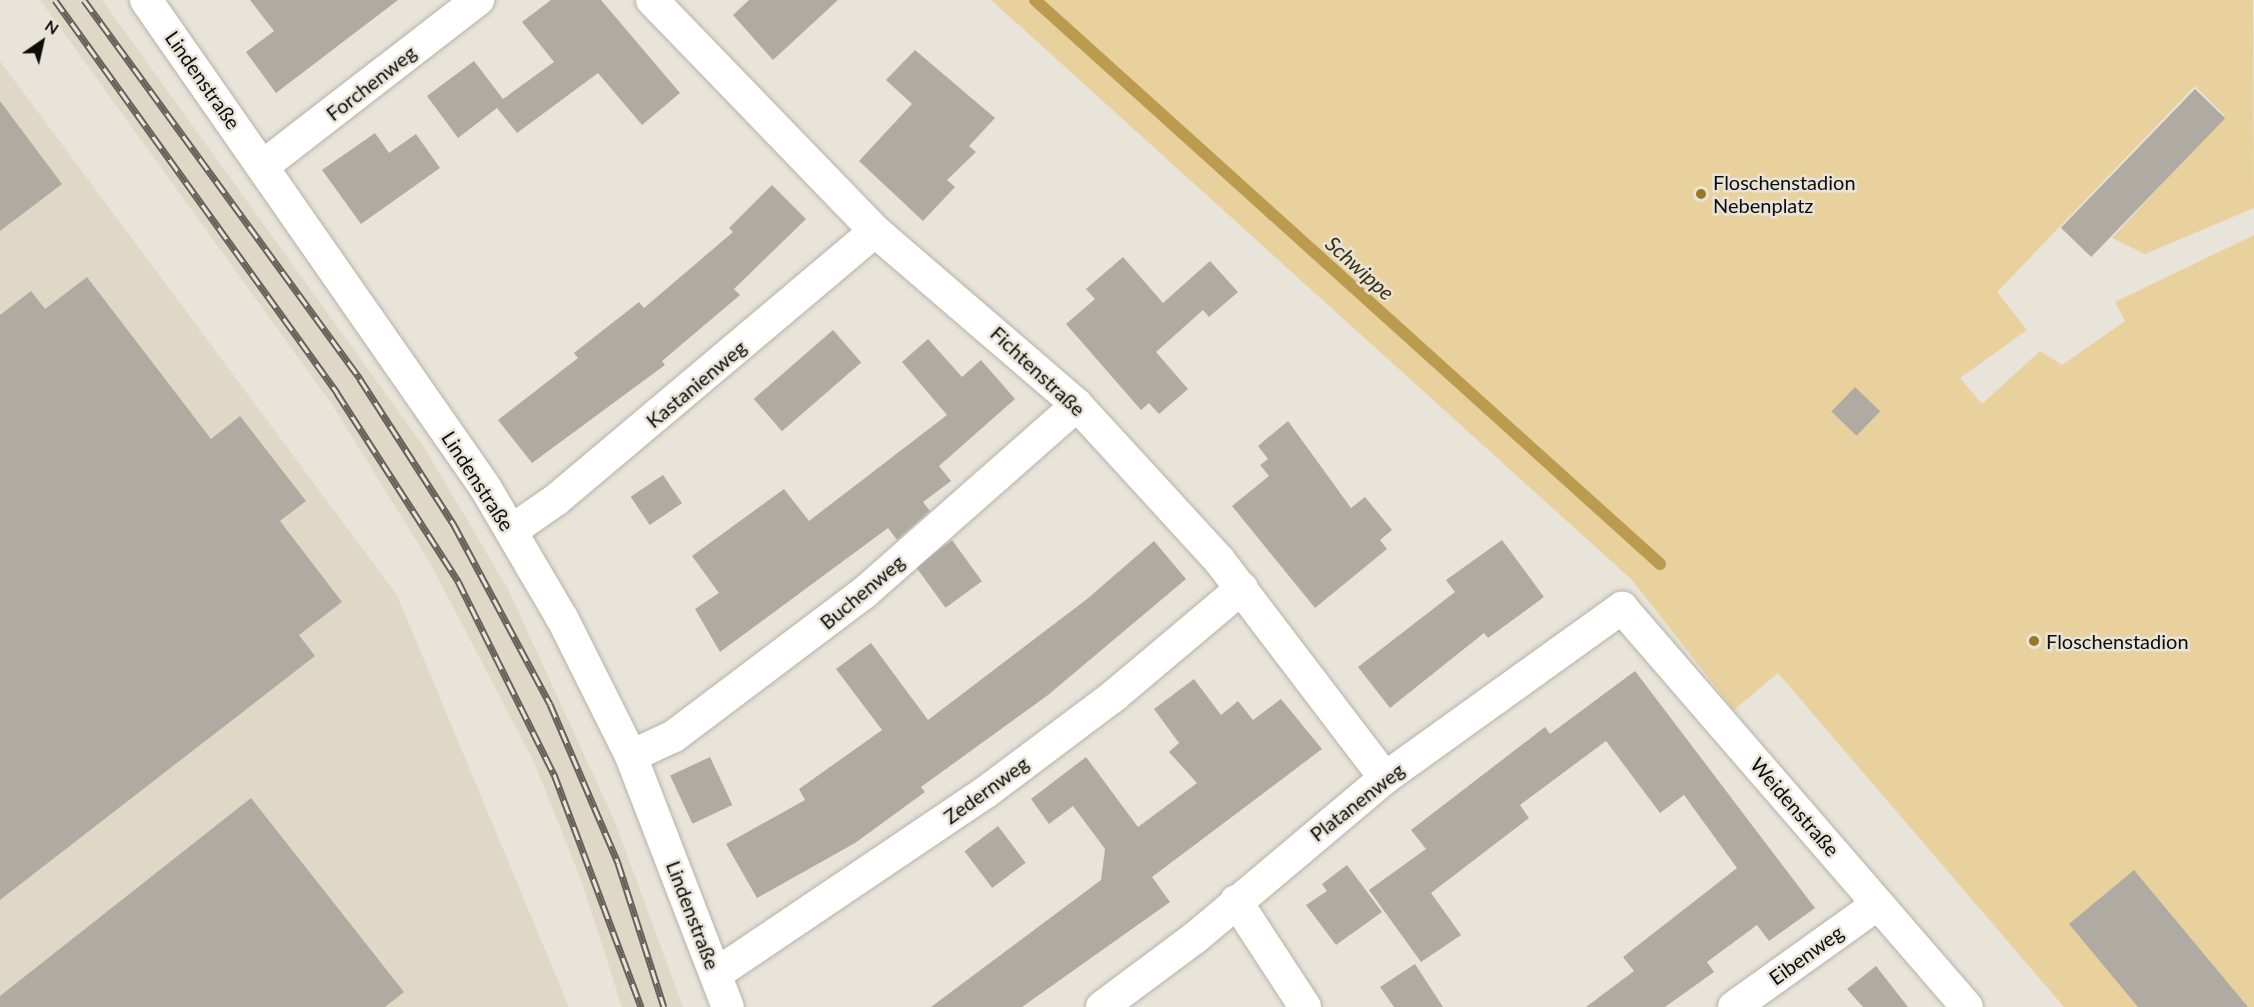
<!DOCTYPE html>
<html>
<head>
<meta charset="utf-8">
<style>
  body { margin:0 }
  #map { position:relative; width:2254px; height:1007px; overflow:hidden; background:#e9e4da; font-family:Lato,sans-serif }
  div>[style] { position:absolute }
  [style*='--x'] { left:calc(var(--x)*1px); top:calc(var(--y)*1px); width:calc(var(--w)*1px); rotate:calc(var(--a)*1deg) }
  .built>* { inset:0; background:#dfd8c7 }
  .green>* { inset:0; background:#e8d19c }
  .stream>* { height:12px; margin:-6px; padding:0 6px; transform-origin:6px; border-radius:6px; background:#bb9b4e }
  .building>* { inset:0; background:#b0aba2; transform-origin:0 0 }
  .roads { filter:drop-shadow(0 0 2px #b6b2a8) drop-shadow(0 0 2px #b6b2a8) }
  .street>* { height:32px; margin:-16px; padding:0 16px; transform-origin:16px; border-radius:16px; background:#fff }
  .rail>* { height:7px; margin-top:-3.5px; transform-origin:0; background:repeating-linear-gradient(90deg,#e9e4da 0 14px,#65625c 0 28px); box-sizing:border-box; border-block:2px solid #65625c }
  .dots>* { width:16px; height:16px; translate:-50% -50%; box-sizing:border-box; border:3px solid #e9e4da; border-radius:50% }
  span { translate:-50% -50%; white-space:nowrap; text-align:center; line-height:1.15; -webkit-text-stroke:5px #e9e4da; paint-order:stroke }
  .street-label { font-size:20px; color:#0e0c09 }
  .poi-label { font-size:20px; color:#0e0c09 }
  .left { translate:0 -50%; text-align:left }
  .water-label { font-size:21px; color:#3d300d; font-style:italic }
  .north { position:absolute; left:12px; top:12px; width:60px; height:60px; -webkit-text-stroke:4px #e9e4da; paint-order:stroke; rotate:34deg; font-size:16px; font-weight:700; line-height:24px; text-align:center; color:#0e0c09 }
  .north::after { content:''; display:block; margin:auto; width:21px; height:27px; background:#0e0c09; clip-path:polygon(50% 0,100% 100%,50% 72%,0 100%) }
</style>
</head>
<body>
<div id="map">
  <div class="built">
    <div style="clip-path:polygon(40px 0,102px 0,424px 447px,508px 589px,615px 822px,683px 1007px,622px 1007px,581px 880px,534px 762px,429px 561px,331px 403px)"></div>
    <div style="clip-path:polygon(0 61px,397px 595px,569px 1007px,0 1007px)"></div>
  </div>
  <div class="green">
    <div style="clip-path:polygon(991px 0,2253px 0,2254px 208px,2145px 254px,2112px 238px,2225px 116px,2195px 86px,1997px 292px,2027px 330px,1960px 378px,1982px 404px,2040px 351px,2062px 365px,2125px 321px,2115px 302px,2254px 235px,2254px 1007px,2064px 1007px,1778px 673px,1734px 710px,1632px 580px)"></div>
  </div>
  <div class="stream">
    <div style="--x:1035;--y:0;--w:842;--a:42.06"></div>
  </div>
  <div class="building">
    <div style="clip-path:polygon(250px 0,398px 0,276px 93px,246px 52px,274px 31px)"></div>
    <div style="clip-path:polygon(551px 0,601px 0,680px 93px,642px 125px,598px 73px,517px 133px,497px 108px,458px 138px,427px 96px,474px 61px,503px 99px,554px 62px,522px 22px)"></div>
    <div style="clip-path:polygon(749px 0,838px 0,773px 60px,733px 15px)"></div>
    <div style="clip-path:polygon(915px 50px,995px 118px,969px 146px,976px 152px,947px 180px,955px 187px,923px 221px,859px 161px,912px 104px,886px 80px)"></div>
    <div style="left:2195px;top:89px;width:42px;height:193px;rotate:44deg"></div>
    <div style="clip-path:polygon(0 101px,62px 184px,0 231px)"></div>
    <div style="clip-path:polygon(375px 133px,389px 153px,416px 134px,440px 168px,361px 224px,322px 170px)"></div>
    <div style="clip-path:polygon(772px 185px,806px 219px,734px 289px,740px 295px,662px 361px,665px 365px,532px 463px,498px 420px,578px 358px,574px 353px,639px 302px,644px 308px,733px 232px,729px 228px)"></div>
    <div style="clip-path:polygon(1123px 257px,1163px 303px,1210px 261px,1238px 292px,1209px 317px,1203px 310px,1156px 352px,1188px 389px,1159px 414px,1149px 403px,1141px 410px,1066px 324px,1095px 299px,1086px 289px)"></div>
    <div style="clip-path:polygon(87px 277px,211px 439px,240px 416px,306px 501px,280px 521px,342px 602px,299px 635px,315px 656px,0 900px,0 315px,31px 291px,45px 309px)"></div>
    <div style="left:833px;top:330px;width:43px;height:105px;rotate:49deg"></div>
    <div style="clip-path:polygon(928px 339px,962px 377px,981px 360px,1015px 399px,939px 466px,951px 481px,923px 502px,930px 511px,897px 540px,888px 528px,720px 652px,695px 609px,719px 593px,692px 556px,784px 489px,809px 521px,947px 415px,902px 362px)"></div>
    <div style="left:1855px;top:387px;width:35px;height:34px;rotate:44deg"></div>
    <div style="clip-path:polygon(1288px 421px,1351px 508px,1365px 497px,1392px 530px,1380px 540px,1387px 549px,1315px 608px,1232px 506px,1269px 476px,1260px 465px,1268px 459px,1258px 446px)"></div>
    <div style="left:663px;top:475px;width:34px;height:39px;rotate:56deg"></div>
    <div style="left:952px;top:540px;width:51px;height:45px;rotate:54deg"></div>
    <div style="clip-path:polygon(1502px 540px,1544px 597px,1488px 638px,1484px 633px,1390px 708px,1358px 667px,1455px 592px,1446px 580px)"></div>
    <div style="clip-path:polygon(1154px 541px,1186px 579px,1048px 695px,921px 787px,925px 792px,855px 843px,757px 898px,726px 844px,805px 800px,799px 789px,882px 730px,836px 669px,871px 643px,928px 720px,1087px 599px)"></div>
    <div style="clip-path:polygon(1635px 671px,1815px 908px,1769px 941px,1757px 925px,1707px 962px,1714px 972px,1665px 1007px,1586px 1007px,1634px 971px,1623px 957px,1737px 868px,1684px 795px,1660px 813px,1606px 741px,1520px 805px,1529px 818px,1431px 893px,1461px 935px,1421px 962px,1369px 890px,1426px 849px,1411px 830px,1545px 727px,1550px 734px)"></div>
    <div style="clip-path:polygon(1194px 679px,1221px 715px,1238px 701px,1253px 720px,1281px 699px,1322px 749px,1152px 877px,1170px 902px,1022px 1007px,931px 1007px,1101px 880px,1105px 849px,1073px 806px,1049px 824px,1031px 799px,1086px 757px,1138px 827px,1197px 783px,1169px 752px,1179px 743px,1154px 709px)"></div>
    <div style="left:710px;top:757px;width:53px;height:44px;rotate:65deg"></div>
    <div style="clip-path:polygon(251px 798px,404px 992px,385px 1007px,0 1007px,0 996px)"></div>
    <div style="left:998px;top:826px;width:46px;height:42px;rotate:53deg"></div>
    <div style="clip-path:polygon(1347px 865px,1382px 912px,1336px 945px,1306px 905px,1327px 891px,1322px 884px)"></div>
    <div style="clip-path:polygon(2134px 870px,2248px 1007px,2138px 1007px,2069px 924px)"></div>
    <div style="clip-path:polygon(1415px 964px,1443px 1007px,1394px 1007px,1380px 987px)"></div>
    <div style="clip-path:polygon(1876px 966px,1908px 1007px,1863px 1007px,1847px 989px)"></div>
  </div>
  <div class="roads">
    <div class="street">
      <div style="--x:146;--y:0;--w:593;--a:55.16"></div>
      <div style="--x:485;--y:487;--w:152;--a:59.6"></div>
      <div style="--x:562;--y:618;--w:154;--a:63.4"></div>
      <div style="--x:631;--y:756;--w:269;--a:68.9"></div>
      <div style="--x:652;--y:0;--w:321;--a:46"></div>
      <div style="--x:875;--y:231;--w:267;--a:40.7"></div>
      <div style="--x:1077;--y:405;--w:210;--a:47.5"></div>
      <div style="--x:1219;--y:560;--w:274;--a:52.7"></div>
      <div style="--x:263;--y:166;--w:272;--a:-37.7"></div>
      <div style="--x:511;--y:531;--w:56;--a:-34.8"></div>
      <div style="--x:557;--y:499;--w:416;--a:-40.1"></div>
      <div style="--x:631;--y:756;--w:47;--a:-24.9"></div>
      <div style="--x:674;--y:736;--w:238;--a:-37"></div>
      <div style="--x:864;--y:593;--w:284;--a:-41.4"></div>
      <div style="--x:1236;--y:901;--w:126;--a:56.9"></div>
      <div style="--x:716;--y:974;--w:326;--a:-34"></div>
      <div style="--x:986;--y:792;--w:161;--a:-36.9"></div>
      <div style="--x:1115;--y:695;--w:166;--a:-40.1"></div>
      <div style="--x:1102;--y:1007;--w:117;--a:-36.7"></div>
      <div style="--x:1196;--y:937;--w:247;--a:-40.1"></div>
      <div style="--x:1385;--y:778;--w:292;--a:-35.7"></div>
      <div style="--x:1622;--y:608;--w:527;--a:49.15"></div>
      <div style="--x:1734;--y:1007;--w:177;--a:-35.6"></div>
    </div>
  </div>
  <div class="rail">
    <div style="--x:55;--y:0;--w:484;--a:54.3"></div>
    <div style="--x:337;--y:393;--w:224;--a:57.2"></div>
    <div style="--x:458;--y:581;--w:216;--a:63.6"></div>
    <div style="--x:554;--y:774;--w:249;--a:69.5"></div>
    <div style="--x:84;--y:0;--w:469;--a:53.9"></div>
    <div style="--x:360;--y:379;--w:174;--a:57.2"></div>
    <div style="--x:454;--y:525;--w:203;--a:61.8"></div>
    <div style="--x:550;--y:704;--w:173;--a:66.8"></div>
    <div style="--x:618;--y:863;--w:151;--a:72.3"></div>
  </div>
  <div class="dots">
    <div style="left:1701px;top:194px;background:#987821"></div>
    <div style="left:2034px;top:641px;background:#987821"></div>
  </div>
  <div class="street-label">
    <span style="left:203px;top:80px;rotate:55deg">Lindenstraße</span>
    <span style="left:371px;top:83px;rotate:-38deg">Forchenweg</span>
    <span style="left:1038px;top:371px;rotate:43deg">Fichtenstraße</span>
    <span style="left:696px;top:384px;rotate:-40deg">Kastanienweg</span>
    <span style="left:478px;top:481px;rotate:57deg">Lindenstraße</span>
    <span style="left:862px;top:592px;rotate:-40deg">Buchenweg</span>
    <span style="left:986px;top:790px;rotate:-36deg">Zedernweg</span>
    <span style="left:1357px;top:802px;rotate:-38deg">Platanenweg</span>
    <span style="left:1795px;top:807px;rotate:49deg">Weidenstraße</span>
    <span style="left:693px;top:915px;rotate:69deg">Lindenstraße</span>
    <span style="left:1806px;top:955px;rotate:-36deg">Eibenweg</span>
  </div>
  <div class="poi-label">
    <span class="left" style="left:1713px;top:194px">Floschenstadion<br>Nebenplatz</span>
    <span class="left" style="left:2046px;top:641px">Floschenstadion</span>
  </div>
  <div class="water-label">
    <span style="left:1360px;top:268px;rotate:42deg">Schwippe</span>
  </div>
  <div class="north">N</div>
</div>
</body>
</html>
